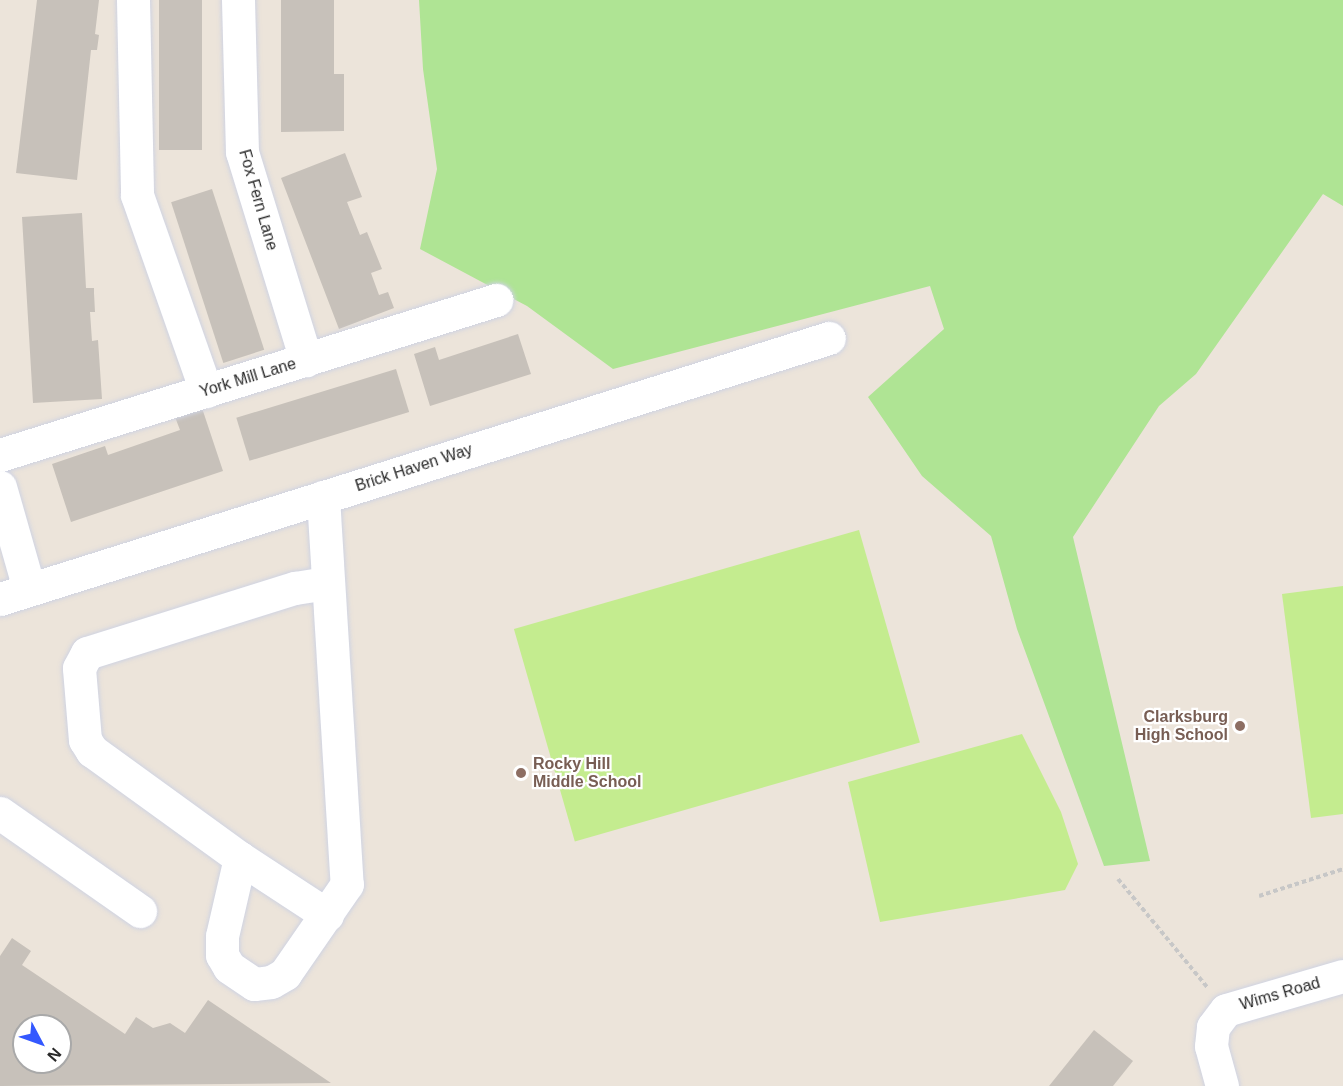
<!DOCTYPE html>
<html>
<head>
<meta charset="utf-8">
<style>
  body { margin:0 }
  #map { position:relative; width:1343px; height:1086px; overflow:hidden; background:#ece4da; font-family:Arial,sans-serif }
  div>[style] { position:absolute }
  [style*='--x'] { left:calc(var(--x)*1px); top:calc(var(--y)*1px); width:calc(var(--w)*1px); rotate:calc(var(--a)*1deg) }
  .green>* { inset:0; background:#afe494 }
  .pitch>* { inset:0; background:#c4ec8f; transform-origin:0 0 }
  .building>* { inset:0; background:#c7c1ba; transform-origin:0 0 }
  .path>* { height:4px; margin-top:-2px; transform-origin:0; background:repeating-linear-gradient(90deg,#c7c7c7 0 4.5px,transparent 0 7.5px) }
  .roads { filter:drop-shadow(0 0 2px #cfd3e2) drop-shadow(0 0 2px #cfd3e2) }
  .minor>* { height:33px; margin:-16.5px; padding:0 16.5px; transform-origin:16.5px; border-radius:16.5px; background:#fff }
  .dots>* { width:16px; height:16px; translate:-50% -50%; box-sizing:border-box; border:3px solid #fff; border-radius:50% }
  span { translate:-50% -50%; white-space:nowrap; text-align:center; line-height:1.15; -webkit-text-stroke:4.5px #fff; paint-order:stroke }
  .street-label { font-size:16px; color:#292929 }
  .education-label { font-size:16px; color:#785e54; font-weight:700 }
  .right { translate:-100% -50%; text-align:right }
  .left { translate:0 -50%; text-align:left }
  .north { position:absolute; left:12px; top:1014px; width:60px; height:60px; box-sizing:border-box; background:#fff; border:2px solid #a9a9a9; border-radius:50%; rotate:131deg; font-size:16px; font-weight:700; line-height:24px; text-align:center; color:#292929 }
  .north::after { content:''; display:block; margin:auto; width:21px; height:27px; background:#3458ff; clip-path:polygon(50% 0,100% 100%,50% 72%,0 100%) }
</style>
</head>
<body>
<div id="map">
  <div class="green">
    <div style="clip-path:polygon(419px 0,1343px 0,1343px 206px,1323px 194px,1196px 374px,1159px 406px,1073px 537px,1150px 861px,1104px 866px,1017px 629px,991px 536px,922px 476px,868px 397px,944px 329px,930px 286px,613px 369px,527px 306px,420px 249px,437px 169px,423px 69px)"></div>
  </div>
  <div class="pitch">
    <div style="left:859px;top:530px;width:221px;height:359px;rotate:74deg"></div>
    <div style="clip-path:polygon(1343px 586px,1343px 814px,1311px 818px,1282px 594px)"></div>
    <div style="clip-path:polygon(1022px 734px,1061px 812px,1078px 864px,1065px 890px,880px 922px,848px 782px)"></div>
  </div>
  <div class="building">
    <div style="clip-path:polygon(37px 0,99px 0,95px 34px,99px 35px,97px 50px,91px 50px,77px 180px,16px 173px)"></div>
    <div style="left:159px;top:0;width:43px;height:150px"></div>
    <div style="clip-path:polygon(281px 0,334px 0,334px 74px,344px 74px,344px 131px,281px 132px)"></div>
    <div style="clip-path:polygon(345px 153px,362px 197px,347px 202px,360px 235px,367px 232px,382px 269px,371px 273px,379px 295px,388px 292px,394px 308px,339px 329px,281px 178px)"></div>
    <div style="left:212px;top:189px;width:169px;height:43px;rotate:72deg"></div>
    <div style="clip-path:polygon(82px 213px,86px 288px,94px 288px,94px 293px,95px 312px,90px 312px,92px 341px,98px 340px,102px 399px,33px 403px,22px 217px)"></div>
    <div style="clip-path:polygon(518px 334px,531px 374px,430px 406px,414px 354px,435px 347px,439px 360px)"></div>
    <div style="left:396px;top:369px;width:45px;height:167px;rotate:73deg"></div>
    <div style="clip-path:polygon(202px 408px,223px 471px,71px 522px,52px 464px,105px 446px,108px 455px,180px 430px,175px 417px)"></div>
    <div style="clip-path:polygon(evenodd,12px 938px,31px 951px,22px 965px,125px 1034px,136px 1017px,153px 1028px,170px 1023px,185px 1033px,208px 1000px,331px 1083px,0 1086px,0 956px,12px 938px,24px 1026px,60px 1026px,60px 1062px,24px 1062px,24px 1026px)"></div>
    <div style="clip-path:polygon(1094px 1030px,1133px 1061px,1113px 1086px,1049px 1086px)"></div>
  </div>
  <div class="path">
    <div style="--x:1118;--y:879;--w:141;--a:50.5"></div>
    <div style="--x:1259;--y:896;--w:88;--a:-17.8"></div>
  </div>
  <div class="roads">
    <div class="minor">
      <div style="--x:133;--y:0;--w:195;--a:88.8"></div>
      <div style="--x:137;--y:195;--w:208;--a:70.6"></div>
      <div style="--x:238;--y:0;--w:152;--a:88.5"></div>
      <div style="--x:242;--y:152;--w:218;--a:72.9"></div>
      <div style="--x:0;--y:455;--w:520;--a:-17.35"></div>
      <div style="--x:0;--y:487;--w:106;--a:74.1"></div>
      <div style="--x:323;--y:497;--w:388;--a:86.5"></div>
      <div style="--x:347;--y:884;--w:109;--a:124.6"></div>
      <div style="--x:285;--y:974;--w:16;--a:150"></div>
      <div style="--x:271;--y:982;--w:17;--a:173"></div>
      <div style="--x:254;--y:984;--w:30;--a:-146"></div>
      <div style="--x:229;--y:967;--w:14;--a:-120"></div>
      <div style="--x:222;--y:955;--w:19;--a:-90"></div>
      <div style="--x:222;--y:936;--w:80;--a:-77"></div>
      <div style="--x:240;--y:858;--w:183;--a:-144.1"></div>
      <div style="--x:92;--y:751;--w:13;--a:-122"></div>
      <div style="--x:85;--y:740;--w:72;--a:-94.8"></div>
      <div style="--x:79;--y:668;--w:17;--a:-62"></div>
      <div style="--x:87;--y:653;--w:218;--a:-17.4"></div>
      <div style="--x:295;--y:588;--w:33;--a:-9"></div>
      <div style="--x:0;--y:599;--w:869;--a:-17.48"></div>
      <div style="--x:0;--y:813;--w:171;--a:35"></div>
      <div style="--x:240;--y:858;--w:104;--a:33.2"></div>
      <div style="--x:1222;--y:1086;--w:41;--a:-105.4"></div>
      <div style="--x:1211;--y:1046;--w:19;--a:-84"></div>
      <div style="--x:1213;--y:1027;--w:21;--a:-53"></div>
      <div style="--x:1226;--y:1010;--w:122;--a:-16.2"></div>
    </div>
  </div>
  <div class="dots">
    <div style="left:1240px;top:726px;background:#8d6e63"></div>
    <div style="left:521px;top:773px;background:#8d6e63"></div>
  </div>
  <div class="street-label">
    <span style="left:258px;top:200px;rotate:74deg">Fox Fern Lane</span>
    <span style="left:248px;top:378px;rotate:-17deg">York Mill Lane</span>
    <span style="left:414px;top:468px;rotate:-18deg">Brick Haven Way</span>
    <span style="left:1280px;top:994px;rotate:-16deg">Wims Road</span>
  </div>
  <div class="education-label">
    <span class="right" style="left:1228px;top:726px">Clarksburg<br>High School</span>
    <span class="left" style="left:533px;top:773px">Rocky Hill<br>Middle School</span>
  </div>
  <div class="north">N</div>
</div>
</body>
</html>
